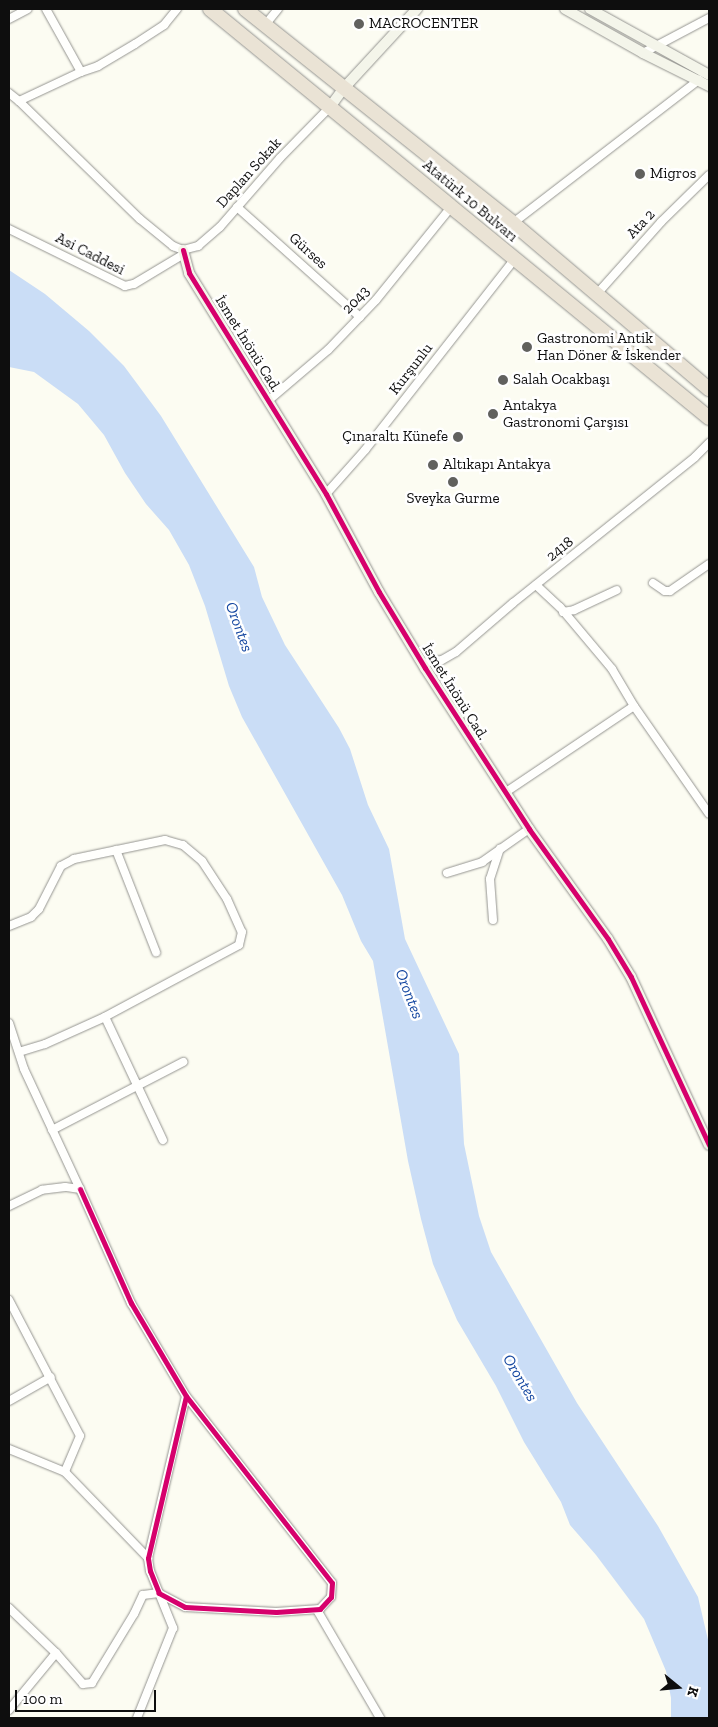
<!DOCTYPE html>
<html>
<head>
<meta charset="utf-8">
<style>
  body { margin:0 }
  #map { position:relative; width:718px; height:1727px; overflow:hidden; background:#fcfcf2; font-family:"Zilla Slab",serif }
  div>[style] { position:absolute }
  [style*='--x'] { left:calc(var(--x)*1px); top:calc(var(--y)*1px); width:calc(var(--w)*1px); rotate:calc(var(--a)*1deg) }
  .water>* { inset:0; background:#caddf6 }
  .roads { filter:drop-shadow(0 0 1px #959591) drop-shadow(0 0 1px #959591) }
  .street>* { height:8px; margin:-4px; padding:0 4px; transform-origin:4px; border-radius:4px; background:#fffffd }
  .secondary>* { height:10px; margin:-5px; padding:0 5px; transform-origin:5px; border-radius:5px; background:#f4f5ea }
  .highway>* { height:14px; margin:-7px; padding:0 7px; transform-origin:7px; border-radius:7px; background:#eae3d5 }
  .cycleway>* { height:5px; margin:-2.5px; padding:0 2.5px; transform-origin:2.5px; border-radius:2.5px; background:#d6006c }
  .dots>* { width:14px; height:14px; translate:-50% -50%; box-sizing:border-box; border:2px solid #fff; border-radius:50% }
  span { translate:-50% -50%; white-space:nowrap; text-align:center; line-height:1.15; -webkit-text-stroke:5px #fff; paint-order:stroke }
  .poi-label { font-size:15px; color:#0e0e0e }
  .left { translate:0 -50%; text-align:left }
  .right { translate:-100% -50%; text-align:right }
  .street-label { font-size:15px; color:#0e0e0e }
  .water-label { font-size:16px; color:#1648a1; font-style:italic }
  .frame { position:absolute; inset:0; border:10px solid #0e0e0e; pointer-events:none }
  .north { position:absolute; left:653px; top:1662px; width:50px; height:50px; -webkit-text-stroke:4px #fff; paint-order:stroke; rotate:107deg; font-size:14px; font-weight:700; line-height:20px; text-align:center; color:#0e0e0e }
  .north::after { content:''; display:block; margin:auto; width:18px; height:22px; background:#0e0e0e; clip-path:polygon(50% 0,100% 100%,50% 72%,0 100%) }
  .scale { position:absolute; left:15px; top:1690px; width:141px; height:22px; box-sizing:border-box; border:2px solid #0e0e0e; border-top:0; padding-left:6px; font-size:15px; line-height:18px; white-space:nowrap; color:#0e0e0e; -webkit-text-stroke:4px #fff; paint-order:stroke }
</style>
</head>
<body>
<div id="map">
  <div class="water">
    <div style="clip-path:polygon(9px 270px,45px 294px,89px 331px,124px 366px,161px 416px,254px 567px,262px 597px,285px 645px,339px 728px,350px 749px,368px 805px,389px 849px,405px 939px,459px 1054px,464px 1144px,479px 1216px,491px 1252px,577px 1403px,658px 1526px,698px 1597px,709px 1644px,709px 1718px,671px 1718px,671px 1698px,666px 1671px,644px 1619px,596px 1555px,570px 1525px,561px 1502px,524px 1442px,496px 1386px,457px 1320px,433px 1264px,421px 1219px,408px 1161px,373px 961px,361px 941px,342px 895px,242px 717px,229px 686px,205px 606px,189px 565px,169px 530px,146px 504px,125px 473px,104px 435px,78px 404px,34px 372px,9px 367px)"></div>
  </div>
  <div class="roads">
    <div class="street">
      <div style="--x:46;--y:9;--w:72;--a:60.9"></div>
      <div style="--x:81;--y:72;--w:18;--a:-19"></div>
      <div style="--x:98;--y:66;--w:43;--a:-30.7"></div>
      <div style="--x:135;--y:44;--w:35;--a:-33"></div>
      <div style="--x:164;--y:25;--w:21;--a:-51"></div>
      <div style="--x:9;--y:19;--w:21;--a:-28"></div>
      <div style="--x:265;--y:25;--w:21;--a:-51"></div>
      <div style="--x:643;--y:53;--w:75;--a:-27.9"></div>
      <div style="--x:9;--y:93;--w:13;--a:39"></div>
      <div style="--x:19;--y:101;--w:169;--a:44.3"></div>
      <div style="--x:140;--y:219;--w:43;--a:39.3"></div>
      <div style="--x:173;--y:246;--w:11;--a:22"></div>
      <div style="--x:183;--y:250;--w:16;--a:-15"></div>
      <div style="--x:198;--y:246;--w:29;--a:-41"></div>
      <div style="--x:220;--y:227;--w:91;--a:-49"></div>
      <div style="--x:280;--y:158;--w:71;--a:-45.6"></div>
      <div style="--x:19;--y:101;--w:68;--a:-25.1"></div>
      <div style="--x:237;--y:207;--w:165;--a:41.8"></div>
      <div style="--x:513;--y:223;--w:235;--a:-37.6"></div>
      <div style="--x:9;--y:229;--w:129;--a:26.2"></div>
      <div style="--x:125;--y:286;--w:9;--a:-13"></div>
      <div style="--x:134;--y:284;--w:58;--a:-31"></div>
      <div style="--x:596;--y:295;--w:98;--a:-48.3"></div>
      <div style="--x:661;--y:222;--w:67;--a:-44.4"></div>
      <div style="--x:268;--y:401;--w:79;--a:-40.4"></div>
      <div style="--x:328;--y:350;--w:69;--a:-46.2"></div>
      <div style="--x:376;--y:300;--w:119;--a:-51.1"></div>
      <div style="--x:326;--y:494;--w:59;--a:-48.4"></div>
      <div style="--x:365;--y:450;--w:243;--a:-51.9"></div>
      <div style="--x:653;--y:583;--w:14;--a:34"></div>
      <div style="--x:665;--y:591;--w:5;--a:0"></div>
      <div style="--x:670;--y:591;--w:47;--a:-34.7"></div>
      <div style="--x:536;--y:585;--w:33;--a:43"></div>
      <div style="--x:560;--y:607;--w:81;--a:50"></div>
      <div style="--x:612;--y:669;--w:43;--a:59.3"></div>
      <div style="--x:634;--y:706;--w:131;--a:55.2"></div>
      <div style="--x:563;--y:612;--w:11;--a:-10"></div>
      <div style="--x:574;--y:610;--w:47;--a:-24.9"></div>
      <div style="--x:422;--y:663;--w:20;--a:-9"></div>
      <div style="--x:442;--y:660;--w:16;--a:-30"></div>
      <div style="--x:456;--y:652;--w:75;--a:-40.7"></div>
      <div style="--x:513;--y:603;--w:233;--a:-38.7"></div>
      <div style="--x:695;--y:457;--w:20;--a:-45"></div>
      <div style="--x:506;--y:792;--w:154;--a:-33.9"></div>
      <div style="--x:116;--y:850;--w:110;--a:68.6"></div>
      <div style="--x:447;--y:873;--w:37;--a:-17"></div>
      <div style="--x:482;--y:862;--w:57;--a:-35.1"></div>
      <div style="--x:493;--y:920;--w:41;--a:-94.2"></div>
      <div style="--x:490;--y:879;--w:32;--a:-72"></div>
      <div style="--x:9;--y:926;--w:24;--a:-22"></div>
      <div style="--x:31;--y:917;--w:11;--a:-45"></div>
      <div style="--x:39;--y:909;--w:48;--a:-62.9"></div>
      <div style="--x:61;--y:866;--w:15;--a:-28"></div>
      <div style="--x:74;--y:859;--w:93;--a:-11.8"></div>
      <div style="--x:165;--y:840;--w:19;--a:16"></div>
      <div style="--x:183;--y:845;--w:25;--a:40"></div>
      <div style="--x:202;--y:861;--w:45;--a:56.7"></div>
      <div style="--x:227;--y:899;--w:36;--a:66"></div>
      <div style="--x:242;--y:932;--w:13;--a:103"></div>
      <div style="--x:239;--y:945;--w:152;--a:151.8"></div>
      <div style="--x:105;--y:1017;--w:66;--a:155.8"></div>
      <div style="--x:45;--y:1044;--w:27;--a:163"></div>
      <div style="--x:105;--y:1017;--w:136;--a:64.8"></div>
      <div style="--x:9;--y:1023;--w:48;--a:71.9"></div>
      <div style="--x:24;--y:1069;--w:132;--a:65"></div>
      <div style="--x:80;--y:1189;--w:15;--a:-172"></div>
      <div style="--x:65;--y:1187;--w:23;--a:173"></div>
      <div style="--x:42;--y:1190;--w:37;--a:154"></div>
      <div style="--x:52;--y:1130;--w:148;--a:-27.4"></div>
      <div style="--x:80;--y:1189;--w:125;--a:65.9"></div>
      <div style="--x:131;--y:1303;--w:108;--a:59.4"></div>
      <div style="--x:186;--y:1396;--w:237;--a:52"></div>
      <div style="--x:332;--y:1583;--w:14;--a:94"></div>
      <div style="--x:331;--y:1597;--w:16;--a:133"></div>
      <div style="--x:320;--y:1609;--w:44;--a:176.1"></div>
      <div style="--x:276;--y:1612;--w:91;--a:-176.9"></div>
      <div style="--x:185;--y:1607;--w:30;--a:-152"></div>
      <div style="--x:159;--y:1593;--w:24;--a:-112"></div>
      <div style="--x:150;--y:1571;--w:13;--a:-99"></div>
      <div style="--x:148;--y:1558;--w:166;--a:-76.8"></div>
      <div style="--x:9;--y:1300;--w:153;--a:62.4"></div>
      <div style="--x:80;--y:1436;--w:39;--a:113"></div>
      <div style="--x:9;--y:1401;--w:48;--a:-29.7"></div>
      <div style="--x:9;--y:1449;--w:61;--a:22.3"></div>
      <div style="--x:65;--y:1472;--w:120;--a:46"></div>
      <div style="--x:9;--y:1608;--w:65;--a:43.8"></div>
      <div style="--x:56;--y:1653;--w:41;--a:48.9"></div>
      <div style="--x:83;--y:1684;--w:9;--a:-6"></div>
      <div style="--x:92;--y:1683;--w:81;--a:-58.7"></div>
      <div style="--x:134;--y:1614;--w:21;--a:-65"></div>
      <div style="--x:143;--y:1595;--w:16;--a:-7"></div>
      <div style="--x:159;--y:1593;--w:38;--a:68"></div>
      <div style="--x:173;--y:1628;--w:97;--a:111.8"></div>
      <div style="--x:317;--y:1610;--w:125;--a:59.7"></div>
      <div style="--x:9;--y:1710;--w:74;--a:-50.5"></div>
    </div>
    <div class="secondary">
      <div style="--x:565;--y:9;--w:90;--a:29.4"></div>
      <div style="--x:643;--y:53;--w:74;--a:26.6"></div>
      <div style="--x:590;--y:9;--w:136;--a:29"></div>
      <div style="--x:330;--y:107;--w:24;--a:-54"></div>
      <div style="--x:344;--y:88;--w:108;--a:-47.3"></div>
      <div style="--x:183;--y:250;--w:24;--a:75"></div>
      <div style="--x:189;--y:273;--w:260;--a:58.2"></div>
      <div style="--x:326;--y:494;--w:111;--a:61.6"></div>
      <div style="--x:379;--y:592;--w:89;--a:58.8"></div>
      <div style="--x:425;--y:668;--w:192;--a:57.1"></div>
      <div style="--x:529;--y:829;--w:135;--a:54.3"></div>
      <div style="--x:608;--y:939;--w:44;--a:58.8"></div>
      <div style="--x:631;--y:977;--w:185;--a:65.1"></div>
    </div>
    <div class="highway">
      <div style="--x:210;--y:9;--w:645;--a:39.34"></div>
      <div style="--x:245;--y:9;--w:343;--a:38.6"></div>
      <div style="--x:513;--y:223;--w:257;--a:40.3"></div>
    </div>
  </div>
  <div class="cycleway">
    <div style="--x:183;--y:250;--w:24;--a:75"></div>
    <div style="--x:189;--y:273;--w:260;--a:58.2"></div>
    <div style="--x:326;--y:494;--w:111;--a:61.6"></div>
    <div style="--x:379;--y:592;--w:89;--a:58.8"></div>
    <div style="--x:425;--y:668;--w:192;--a:57.1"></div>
    <div style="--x:529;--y:829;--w:135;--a:54.3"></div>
    <div style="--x:608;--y:939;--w:44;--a:58.8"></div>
    <div style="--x:631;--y:977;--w:185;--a:65.1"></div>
    <div style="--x:80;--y:1189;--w:125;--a:65.9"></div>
    <div style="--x:131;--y:1303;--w:108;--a:59.4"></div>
    <div style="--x:186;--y:1396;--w:237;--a:52"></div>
    <div style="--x:332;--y:1583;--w:14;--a:94"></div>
    <div style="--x:331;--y:1597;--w:16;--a:133"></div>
    <div style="--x:320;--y:1609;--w:44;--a:176.1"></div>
    <div style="--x:276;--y:1612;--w:91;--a:-176.9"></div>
    <div style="--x:185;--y:1607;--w:30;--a:-152"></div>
    <div style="--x:159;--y:1593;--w:24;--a:-112"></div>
    <div style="--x:150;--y:1571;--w:13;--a:-99"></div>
    <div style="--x:148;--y:1558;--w:166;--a:-76.8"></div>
  </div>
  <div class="dots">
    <div style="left:359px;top:24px;background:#61615e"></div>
    <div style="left:640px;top:174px;background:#61615e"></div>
    <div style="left:527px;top:347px;background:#61615e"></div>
    <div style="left:503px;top:380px;background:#61615e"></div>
    <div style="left:493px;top:414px;background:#61615e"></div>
    <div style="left:458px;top:437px;background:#61615e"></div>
    <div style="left:433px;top:465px;background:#61615e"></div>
    <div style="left:453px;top:482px;background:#61615e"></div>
  </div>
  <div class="poi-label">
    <span class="left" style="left:369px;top:24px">MACROCENTER</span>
    <span class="left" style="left:650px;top:174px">Migros</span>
    <span class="left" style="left:537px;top:347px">Gastronomi Antik<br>Han Döner &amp; İskender</span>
    <span class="left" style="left:513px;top:380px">Salah Ocakbaşı</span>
    <span class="left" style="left:503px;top:414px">Antakya<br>Gastronomi Çarşısı</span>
    <span class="right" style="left:448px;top:437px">Çınaraltı Künefe</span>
    <span class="left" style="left:443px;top:465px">Altıkapı Antakya</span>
    <span style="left:453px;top:499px">Sveyka Gurme</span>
  </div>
  <div class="street-label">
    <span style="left:249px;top:173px;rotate:-48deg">Daplan Sokak</span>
    <span style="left:470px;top:201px;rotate:40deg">Atatürk 10 Bulvarı</span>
    <span style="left:641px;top:224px;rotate:-47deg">Ata 2</span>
    <span style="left:308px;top:251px;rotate:42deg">Gürses</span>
    <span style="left:90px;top:254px;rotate:27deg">Asi Caddesi</span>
    <span style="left:356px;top:300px;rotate:-47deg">2043</span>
    <span style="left:248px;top:344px;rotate:58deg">İsmet İnönü Cad.</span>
    <span style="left:411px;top:369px;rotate:-52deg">Kurşunlu</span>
    <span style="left:560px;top:549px;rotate:-39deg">2418</span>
    <span style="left:455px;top:692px;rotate:58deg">İsmet İnönü Cad.</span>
  </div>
  <div class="water-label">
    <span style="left:239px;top:627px;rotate:70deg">Orontes</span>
    <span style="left:409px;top:994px;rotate:69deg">Orontes</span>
    <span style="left:520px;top:1378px;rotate:59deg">Orontes</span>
  </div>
  <div class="frame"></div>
  <div class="north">K</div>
  <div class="scale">100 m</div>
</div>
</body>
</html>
